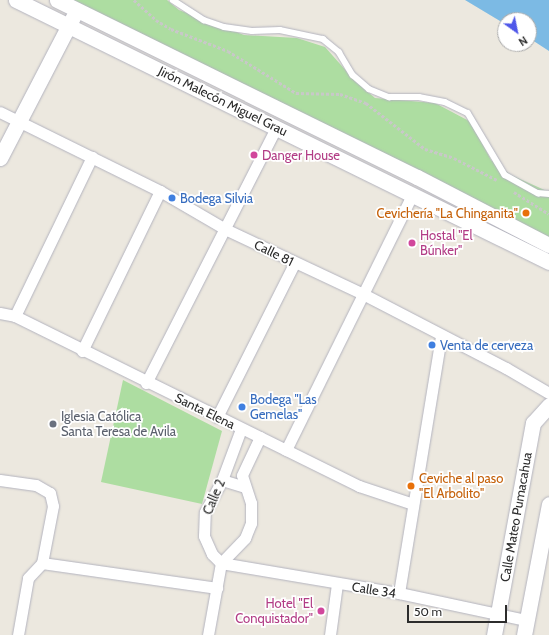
<!DOCTYPE html>
<html>
<head>
<meta charset="utf-8">
<style>
  body { margin:0 }
  #map { position:relative; width:549px; height:635px; overflow:hidden; background:#ece8df; font-family:Cabin,sans-serif }
  div>[style] { position:absolute }
  [style*='--x'] { left:calc(var(--x)*1px); top:calc(var(--y)*1px); width:calc(var(--w)*1px); rotate:calc(var(--a)*1deg) }
  .green>* { inset:0; background:#addda1 }
  .water>* { inset:0; background:#7cbae4 }
  .path>* { height:2.5px; margin-top:-1.25px; transform-origin:0; background:repeating-linear-gradient(90deg,#c8c8c8 0 3px,transparent 0 5px) }
  .roads { filter:drop-shadow(0 0 1px #b3b3be) drop-shadow(0 0 1px #b3b3be) }
  .lane>* { height:5.5px; margin:-2.75px; padding:0 2.75px; transform-origin:2.75px; border-radius:2.75px; background:#fff }
  .street>* { height:11px; margin:-5.5px; padding:0 5.5px; transform-origin:5.5px; border-radius:5.5px; background:#fff }
  .secondary>* { height:15px; margin:-7.5px; padding:0 7.5px; transform-origin:7.5px; border-radius:7.5px; background:#fff }
  .dots>* { width:11px; height:11px; translate:-50% -50%; box-sizing:border-box; border:2px solid #fff; border-radius:50% }
  span { translate:-50% -50%; white-space:nowrap; text-align:center; line-height:1.15; -webkit-text-stroke:3.5px #fff; paint-order:stroke }
  .street-label { font-size:13px; color:#2c2c2c }
  .hotel-label { font-size:13px; color:#b23c85 }
  .left { translate:0 -50%; text-align:left }
  .right { translate:-100% -50%; text-align:right }
  .shop-label { font-size:13px; color:#366cbe }
  .food-label { font-size:13px; color:#c56008 }
  .worship-label { font-size:13px; color:#5b616d }
  .north { position:absolute; left:497px; top:12px; width:40px; height:40px; box-sizing:border-box; background:#fff; border:1px solid #ababab; border-radius:50%; rotate:147deg; font-size:11px; font-weight:700; line-height:16px; text-align:center; color:#2c2c2c }
  .north::after { content:''; display:block; margin:auto; width:14px; height:18px; background:#4f57e9; clip-path:polygon(50% 0,100% 100%,50% 72%,0 100%) }
  .scale { position:absolute; left:407px; top:605px; width:100px; height:18px; box-sizing:border-box; border:2px solid #2c2c2c; border-top:0; padding-left:5px; font-size:12px; line-height:14px; white-space:nowrap; color:#2c2c2c; -webkit-text-stroke:3px #fff; paint-order:stroke }
</style>
</head>
<body>
<div id="map">
  <div class="green">
    <div style="clip-path:polygon(56px 0,167px 0,179px 10px,244px 35px,297px 38px,325px 47px,356px 82px,375px 98px,435px 103px,471px 122px,491px 160px,511px 175px,549px 192px,549px 245px)"></div>
    <div style="clip-path:polygon(123px 380px,222px 431px,202px 504px,101px 482px)"></div>
  </div>
  <div class="water">
    <div style="clip-path:polygon(465px 0,549px 0,549px 51px,529px 38px,529px 20px,505px 20px,505px 24px)"></div>
  </div>
  <div class="path">
    <div style="--x:134;--y:0;--w:30;--a:42"></div>
    <div style="--x:156;--y:20;--w:17;--a:31"></div>
    <div style="--x:171;--y:29;--w:61;--a:21.1"></div>
    <div style="--x:228;--y:51;--w:80;--a:31.7"></div>
    <div style="--x:296;--y:93;--w:44;--a:1.3"></div>
    <div style="--x:340;--y:94;--w:28;--a:19"></div>
    <div style="--x:366;--y:103;--w:75;--a:37.9"></div>
    <div style="--x:425;--y:149;--w:30;--a:17"></div>
    <div style="--x:454;--y:158;--w:48;--a:27.1"></div>
    <div style="--x:514;--y:192;--w:41;--a:32.2"></div>
  </div>
  <div class="roads">
    <div class="lane">
      <div style="--x:173;--y:0;--w:37;--a:33"></div>
      <div style="--x:204;--y:20;--w:21;--a:19"></div>
      <div style="--x:224;--y:27;--w:28;--a:8"></div>
      <div style="--x:252;--y:31;--w:28;--a:-2"></div>
      <div style="--x:280;--y:30;--w:44;--a:11.8"></div>
      <div style="--x:323;--y:39;--w:21;--a:39"></div>
      <div style="--x:339;--y:52;--w:27;--a:59"></div>
      <div style="--x:353;--y:75;--w:21;--a:41"></div>
      <div style="--x:369;--y:89;--w:22;--a:22"></div>
      <div style="--x:389;--y:97;--w:30;--a:0"></div>
      <div style="--x:419;--y:97;--w:26;--a:11"></div>
      <div style="--x:445;--y:102;--w:25;--a:26"></div>
      <div style="--x:468;--y:113;--w:72;--a:59.2"></div>
      <div style="--x:505;--y:175;--w:38;--a:29"></div>
      <div style="--x:538;--y:193;--w:11;--a:5"></div>
    </div>
    <div class="street">
      <div style="--x:0;--y:112;--w:178;--a:26.3"></div>
      <div style="--x:160;--y:191;--w:75;--a:30.3"></div>
      <div style="--x:225;--y:229;--w:155;--a:25.2"></div>
      <div style="--x:365;--y:295;--w:159;--a:27.4"></div>
      <div style="--x:506;--y:368;--w:50;--a:30.2"></div>
      <div style="--x:0;--y:313;--w:15;--a:11"></div>
      <div style="--x:15;--y:316;--w:384;--a:26.3"></div>
      <div style="--x:359;--y:486;--w:57;--a:18.4"></div>
      <div style="--x:15;--y:316;--w:177;--a:-64.2"></div>
      <div style="--x:82;--y:351;--w:178;--a:-64"></div>
      <div style="--x:146;--y:383;--w:286;--a:-63"></div>
      <div style="--x:217;--y:417;--w:171;--a:-63.3"></div>
      <div style="--x:286;--y:450;--w:284;--a:-63.7"></div>
      <div style="--x:0;--y:480;--w:36;--a:8"></div>
      <div style="--x:36;--y:485;--w:16;--a:30"></div>
      <div style="--x:50;--y:493;--w:13;--a:77"></div>
      <div style="--x:53;--y:506;--w:58;--a:100.9"></div>
      <div style="--x:42;--y:563;--w:177;--a:8.1"></div>
      <div style="--x:222;--y:480;--w:24;--a:17"></div>
      <div style="--x:221;--y:563;--w:181;--a:9.6"></div>
      <div style="--x:399;--y:593;--w:130;--a:12"></div>
      <div style="--x:221;--y:563;--w:13;--a:-135"></div>
      <div style="--x:212;--y:554;--w:20;--a:-114"></div>
      <div style="--x:204;--y:536;--w:24;--a:-88"></div>
      <div style="--x:205;--y:512;--w:36;--a:-62"></div>
      <div style="--x:222;--y:480;--w:54;--a:-69.6"></div>
      <div style="--x:399;--y:593;--w:260;--a:-80.7"></div>
      <div style="--x:18;--y:635;--w:58;--a:-80"></div>
      <div style="--x:28;--y:578;--w:21;--a:-47"></div>
      <div style="--x:208;--y:635;--w:73;--a:-79.8"></div>
      <div style="--x:221;--y:563;--w:35;--a:-46"></div>
      <div style="--x:245;--y:538;--w:16;--a:-68"></div>
      <div style="--x:251;--y:523;--w:20;--a:-90"></div>
      <div style="--x:251;--y:503;--w:29;--a:-108"></div>
      <div style="--x:242;--y:475;--w:42;--a:-64.7"></div>
      <div style="--x:330;--y:635;--w:51;--a:-82.2"></div>
    </div>
    <div class="secondary">
      <div style="--x:16;--y:0;--w:594;--a:26.18"></div>
      <div style="--x:57;--y:0;--w:401;--a:26.2"></div>
      <div style="--x:417;--y:177;--w:148;--a:27.3"></div>
      <div style="--x:0;--y:158;--w:159;--a:-62.6"></div>
      <div style="--x:494;--y:635;--w:216;--a:-79.6"></div>
      <div style="--x:533;--y:423;--w:24;--a:-48"></div>
      <div style="--x:524;--y:635;--w:133;--a:-79.2"></div>
    </div>
  </div>
  <div class="dots">
    <div style="left:254px;top:155px;background:#d1479c"></div>
    <div style="left:172px;top:198px;background:#3f7fe0"></div>
    <div style="left:526px;top:213px;background:#e8710a"></div>
    <div style="left:412px;top:243px;background:#d1479c"></div>
    <div style="left:432px;top:345px;background:#3f7fe0"></div>
    <div style="left:242px;top:407px;background:#3f7fe0"></div>
    <div style="left:53px;top:424px;background:#6b7280"></div>
    <div style="left:411px;top:486px;background:#e8710a"></div>
    <div style="left:321px;top:611px;background:#d1479c"></div>
  </div>
  <div class="street-label">
    <span style="left:223px;top:101px;rotate:26deg">Jirón Malecón Miguel Grau</span>
    <span style="left:274px;top:253px;rotate:26deg">Calle 81</span>
    <span style="left:205px;top:411px;rotate:26deg">Santa Elena</span>
    <span style="left:214px;top:497px;rotate:-67deg">Calle 2</span>
    <span style="left:516px;top:517px;rotate:-80deg">Calle Mateo Pumacahua</span>
    <span style="left:374px;top:590px;rotate:9deg">Calle 34</span>
  </div>
  <div class="hotel-label">
    <span class="left" style="left:262px;top:155px">Danger House</span>
    <span class="left" style="left:420px;top:243px">Hostal "El<br>Búnker"</span>
    <span class="right" style="left:313px;top:611px">Hotel "El<br>Conquistador"</span>
  </div>
  <div class="shop-label">
    <span class="left" style="left:180px;top:198px">Bodega Silvia</span>
    <span class="left" style="left:440px;top:345px">Venta de cerveza</span>
    <span class="left" style="left:250px;top:407px">Bodega "Las<br>Gemelas"</span>
  </div>
  <div class="food-label">
    <span class="right" style="left:518px;top:213px">Cevichería "La Chinganita"</span>
    <span class="left" style="left:419px;top:486px">Ceviche al paso<br>"El Arbolito"</span>
  </div>
  <div class="worship-label">
    <span class="left" style="left:61px;top:424px">Iglesia Católica<br>Santa Teresa de Avila</span>
  </div>
  <div class="north">N</div>
  <div class="scale">50 m</div>
</div>
</body>
</html>
